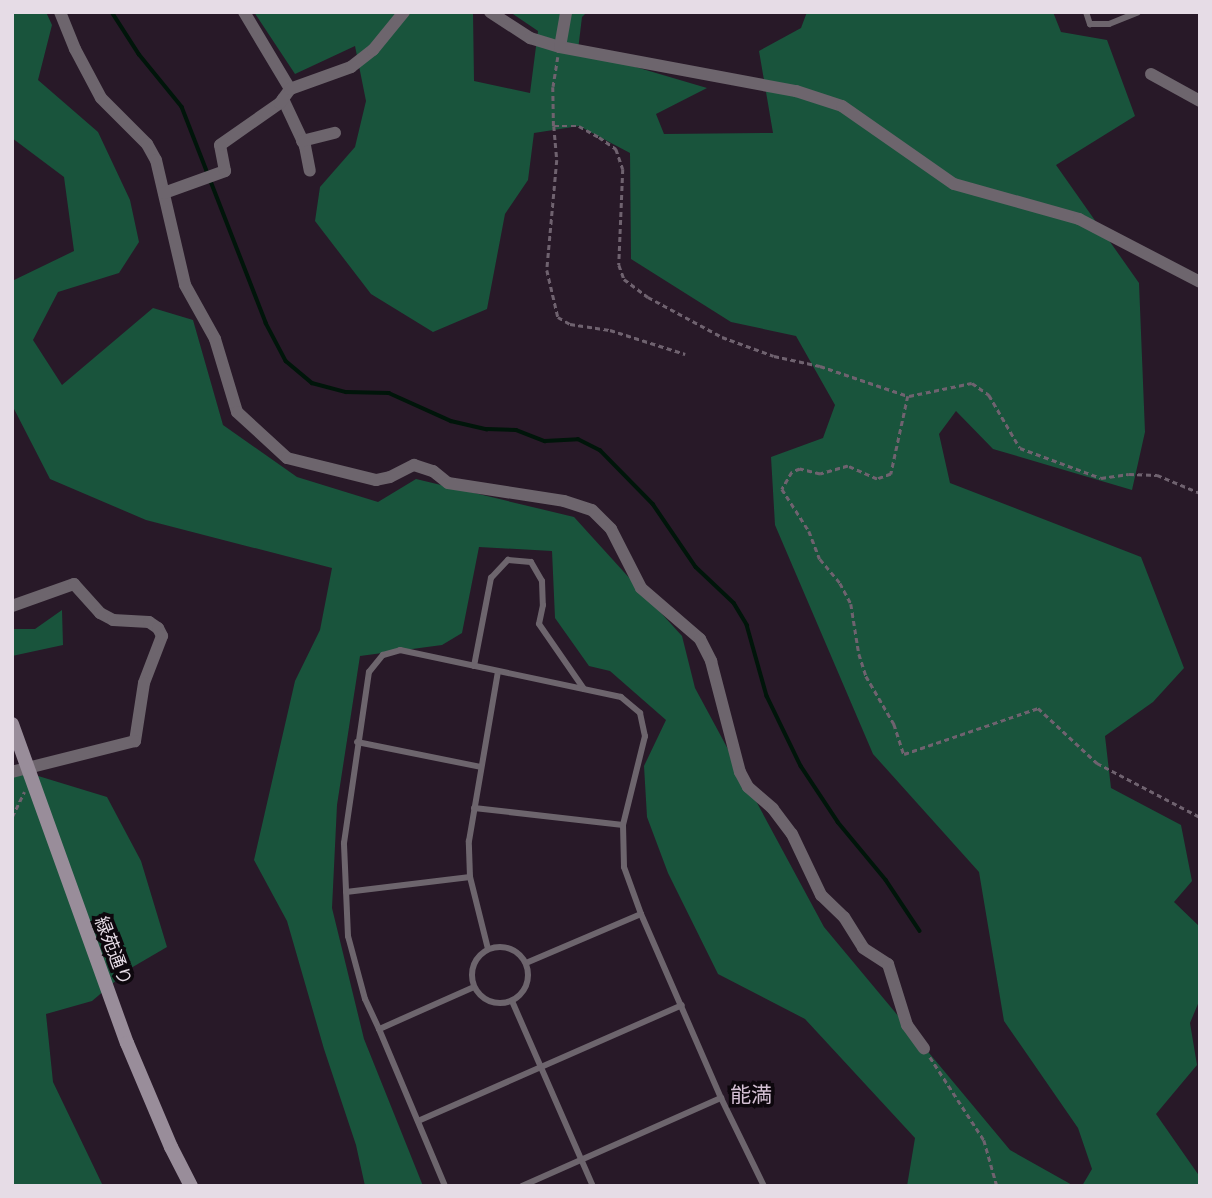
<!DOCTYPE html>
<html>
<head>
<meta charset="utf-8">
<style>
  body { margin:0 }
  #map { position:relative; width:1212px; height:1198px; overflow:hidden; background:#281928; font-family:Signika,"Noto Sans JP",sans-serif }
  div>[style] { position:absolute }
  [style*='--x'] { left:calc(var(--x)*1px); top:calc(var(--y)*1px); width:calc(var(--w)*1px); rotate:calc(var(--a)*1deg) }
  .forest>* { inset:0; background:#19543c }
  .stream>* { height:3.5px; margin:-1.75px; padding:0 1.75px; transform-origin:1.75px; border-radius:1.75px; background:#00150a }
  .path>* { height:2.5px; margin-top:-1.25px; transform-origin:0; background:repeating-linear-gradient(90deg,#6f626f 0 5px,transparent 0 8.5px) }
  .lane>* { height:6px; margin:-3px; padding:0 3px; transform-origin:3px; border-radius:3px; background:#6d656d }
  .lane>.ring { margin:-3px; padding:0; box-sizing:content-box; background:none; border:6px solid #6d656d; border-radius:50% }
  .street>* { height:12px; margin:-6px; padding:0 6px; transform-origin:6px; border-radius:6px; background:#6d656d }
  .secondary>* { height:14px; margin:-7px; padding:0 7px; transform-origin:7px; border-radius:7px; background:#998d9a }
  span { translate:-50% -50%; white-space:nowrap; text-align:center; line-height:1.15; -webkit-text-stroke:7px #0d070d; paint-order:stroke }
  .street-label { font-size:18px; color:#e6dce6 }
  .quarter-label { font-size:21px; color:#d5c1d5 }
  .frame { position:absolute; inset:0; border:14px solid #e6dce6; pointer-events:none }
</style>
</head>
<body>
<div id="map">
  <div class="forest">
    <div style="clip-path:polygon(12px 12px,46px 12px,52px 25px,38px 80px,98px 132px,130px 200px,139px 242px,119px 273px,58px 292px,33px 340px,62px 385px,153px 308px,193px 320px,223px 425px,297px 477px,378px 502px,416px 479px,574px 517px,682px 636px,695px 688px,824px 927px,1010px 1150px,1074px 1186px,907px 1186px,915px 1138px,805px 1019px,718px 974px,668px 873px,647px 817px,644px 766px,666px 720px,610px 671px,589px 666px,555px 618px,552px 551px,479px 547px,462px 633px,442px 645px,360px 656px,337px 805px,332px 908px,364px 1039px,423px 1186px,365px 1186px,356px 1145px,324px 1049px,287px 921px,254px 860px,295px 681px,320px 630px,332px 568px,146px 520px,50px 479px,12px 405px,12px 281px,74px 251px,64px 177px,12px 138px)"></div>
    <div style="clip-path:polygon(254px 12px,473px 12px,474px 81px,530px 93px,538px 31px,510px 12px,587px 12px,582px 17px,578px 50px,707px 88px,656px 114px,664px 134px,773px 133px,759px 51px,801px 28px,807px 12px,1053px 12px,1061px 32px,1107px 40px,1135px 116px,1056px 165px,1139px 283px,1145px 432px,1132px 490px,993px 449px,956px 411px,939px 434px,950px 483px,1141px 557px,1184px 668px,1153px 702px,1105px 736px,1111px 788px,1181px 825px,1192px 881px,1174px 902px,1200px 927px,1200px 999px,1190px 1023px,1197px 1065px,1156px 1114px,1200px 1177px,1200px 1186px,1082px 1186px,1092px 1169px,1078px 1128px,1004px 1021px,979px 872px,873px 754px,775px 525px,771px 457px,823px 438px,835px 405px,796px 336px,731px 322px,631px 259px,630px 153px,579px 126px,534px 133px,528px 180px,505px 214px,487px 309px,433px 332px,371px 294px,315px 221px,320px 187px,355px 147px,366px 101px,355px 46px,295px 74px)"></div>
    <div style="clip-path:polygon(62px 610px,63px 645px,12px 656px,12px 629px,35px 629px)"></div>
    <div style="clip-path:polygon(12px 768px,107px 797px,141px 861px,167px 947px,131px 968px,92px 1001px,46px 1014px,53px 1082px,103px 1186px,12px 1186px)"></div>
  </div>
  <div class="stream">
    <div style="--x:112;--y:12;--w:50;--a:57.3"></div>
    <div style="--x:139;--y:54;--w:68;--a:50.9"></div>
    <div style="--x:182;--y:107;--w:232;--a:68.7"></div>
    <div style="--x:266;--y:323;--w:43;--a:62.2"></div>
    <div style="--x:286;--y:361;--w:34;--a:40"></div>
    <div style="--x:312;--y:383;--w:35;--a:15"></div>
    <div style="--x:346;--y:392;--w:43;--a:1.3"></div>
    <div style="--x:389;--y:393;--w:68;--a:24.3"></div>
    <div style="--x:451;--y:421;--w:37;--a:13"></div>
    <div style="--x:487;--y:429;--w:29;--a:2"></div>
    <div style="--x:516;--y:430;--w:31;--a:21"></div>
    <div style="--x:545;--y:441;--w:33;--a:-3"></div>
    <div style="--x:578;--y:439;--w:25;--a:27"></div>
    <div style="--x:600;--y:450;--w:76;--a:45.5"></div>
    <div style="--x:653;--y:504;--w:76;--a:55.7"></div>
    <div style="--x:696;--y:567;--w:52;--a:43.5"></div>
    <div style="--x:734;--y:603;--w:26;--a:59"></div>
    <div style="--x:747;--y:625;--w:74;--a:74.3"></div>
    <div style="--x:767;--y:696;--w:78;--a:64.1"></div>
    <div style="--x:801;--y:766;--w:67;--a:56.5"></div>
    <div style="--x:838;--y:822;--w:75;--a:50.4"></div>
    <div style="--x:886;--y:880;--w:61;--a:56.3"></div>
  </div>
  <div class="path">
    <div style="--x:558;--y:57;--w:30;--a:99"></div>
    <div style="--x:553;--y:87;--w:39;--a:89"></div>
    <div style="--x:554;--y:126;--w:25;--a:0"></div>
    <div style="--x:579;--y:126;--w:23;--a:29"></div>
    <div style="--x:599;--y:137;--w:21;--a:35"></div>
    <div style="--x:616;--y:149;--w:21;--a:71"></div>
    <div style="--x:623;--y:169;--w:96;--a:92.4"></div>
    <div style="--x:619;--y:265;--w:15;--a:70"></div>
    <div style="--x:624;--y:279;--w:30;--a:37"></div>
    <div style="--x:648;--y:297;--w:84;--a:28.4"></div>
    <div style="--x:722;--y:337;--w:55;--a:20.1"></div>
    <div style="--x:774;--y:356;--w:47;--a:12.3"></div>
    <div style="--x:820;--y:366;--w:93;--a:18.8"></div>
    <div style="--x:908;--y:396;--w:80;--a:102.3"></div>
    <div style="--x:891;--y:474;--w:15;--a:160"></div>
    <div style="--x:877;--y:479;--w:32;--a:-156"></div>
    <div style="--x:848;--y:466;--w:29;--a:164"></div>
    <div style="--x:820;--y:474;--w:21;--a:-166"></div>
    <div style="--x:800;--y:469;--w:9;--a:159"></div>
    <div style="--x:792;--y:472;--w:20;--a:120"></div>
    <div style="--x:782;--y:489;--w:50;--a:57.3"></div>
    <div style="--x:809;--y:531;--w:30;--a:69"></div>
    <div style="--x:820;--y:559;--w:31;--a:50"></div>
    <div style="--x:840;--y:583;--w:24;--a:62"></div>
    <div style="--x:851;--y:604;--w:51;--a:80.9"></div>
    <div style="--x:859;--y:654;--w:23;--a:72"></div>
    <div style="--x:866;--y:676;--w:56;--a:59.7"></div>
    <div style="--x:894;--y:724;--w:32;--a:72"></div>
    <div style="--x:904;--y:754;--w:142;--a:-18.9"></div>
    <div style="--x:1038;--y:708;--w:81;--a:43"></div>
    <div style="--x:1097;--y:763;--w:116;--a:27.7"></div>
    <div style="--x:554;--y:126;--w:34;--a:85"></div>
    <div style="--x:557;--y:160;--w:110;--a:95.2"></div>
    <div style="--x:547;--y:270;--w:48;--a:76.8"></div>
    <div style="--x:558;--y:317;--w:14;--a:30"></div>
    <div style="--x:570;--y:324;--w:40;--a:8.5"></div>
    <div style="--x:610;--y:330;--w:79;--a:17.7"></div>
    <div style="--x:909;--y:396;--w:64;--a:-11.7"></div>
    <div style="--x:972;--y:383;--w:21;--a:35"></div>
    <div style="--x:989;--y:395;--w:61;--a:59.7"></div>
    <div style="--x:1020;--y:448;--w:86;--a:20.3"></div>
    <div style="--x:1101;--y:478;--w:28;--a:-8"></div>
    <div style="--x:1129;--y:474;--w:28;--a:2"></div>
    <div style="--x:1157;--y:475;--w:47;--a:22.7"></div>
    <div style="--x:12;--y:817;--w:28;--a:-64"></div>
    <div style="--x:930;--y:1057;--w:99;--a:57"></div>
    <div style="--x:984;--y:1140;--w:48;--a:74.2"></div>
  </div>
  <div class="lane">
    <div style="--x:1086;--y:12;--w:13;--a:72"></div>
    <div style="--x:1090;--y:24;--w:19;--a:0"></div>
    <div style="--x:1109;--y:24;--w:31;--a:-22"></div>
    <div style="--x:474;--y:666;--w:90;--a:-79.1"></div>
    <div style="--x:491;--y:578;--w:25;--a:-47"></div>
    <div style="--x:508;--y:560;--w:23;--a:5"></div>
    <div style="--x:531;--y:562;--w:22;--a:60"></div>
    <div style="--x:542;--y:581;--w:24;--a:88"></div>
    <div style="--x:543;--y:605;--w:19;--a:102"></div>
    <div style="--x:539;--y:624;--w:79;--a:55.3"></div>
    <div style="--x:357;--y:742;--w:126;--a:11.4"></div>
    <div style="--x:474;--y:808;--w:150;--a:6.5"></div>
    <div style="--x:346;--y:892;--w:125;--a:-6.9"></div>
    <div class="ring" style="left:472px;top:947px;width:50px;height:50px"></div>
    <div style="--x:488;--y:949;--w:74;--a:-104"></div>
    <div style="--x:470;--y:877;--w:36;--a:-92"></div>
    <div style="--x:469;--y:841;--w:172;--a:-80.3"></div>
    <div style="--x:526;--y:963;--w:125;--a:-23.1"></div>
    <div style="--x:474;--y:987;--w:104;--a:156.1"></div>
    <div style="--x:379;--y:1029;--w:33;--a:-115"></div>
    <div style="--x:365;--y:999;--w:65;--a:-105.1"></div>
    <div style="--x:348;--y:936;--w:93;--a:-92.5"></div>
    <div style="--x:344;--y:843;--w:173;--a:-81.7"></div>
    <div style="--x:369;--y:672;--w:22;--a:-51"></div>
    <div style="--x:383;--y:655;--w:18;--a:-16"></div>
    <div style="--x:400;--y:650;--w:226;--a:12"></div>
    <div style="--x:621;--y:697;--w:25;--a:40"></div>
    <div style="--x:640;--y:713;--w:24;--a:78"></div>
    <div style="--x:645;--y:736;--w:92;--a:103.9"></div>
    <div style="--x:623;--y:825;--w:42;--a:88.6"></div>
    <div style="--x:624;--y:867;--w:50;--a:70.1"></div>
    <div style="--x:641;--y:914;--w:201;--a:66.5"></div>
    <div style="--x:721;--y:1098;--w:98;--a:64"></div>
    <div style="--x:512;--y:1001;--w:202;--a:66.4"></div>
    <div style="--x:379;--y:1029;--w:170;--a:67.2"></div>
    <div style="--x:418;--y:1121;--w:288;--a:-23.7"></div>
    <div style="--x:522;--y:1186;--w:218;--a:-23.9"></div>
  </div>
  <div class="street">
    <div style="--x:60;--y:12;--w:40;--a:68"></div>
    <div style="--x:75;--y:49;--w:55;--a:62"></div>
    <div style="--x:101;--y:98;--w:65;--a:45"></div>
    <div style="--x:147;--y:144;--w:18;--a:61"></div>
    <div style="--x:156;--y:160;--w:128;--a:76.9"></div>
    <div style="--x:185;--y:285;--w:62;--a:60.9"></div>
    <div style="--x:215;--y:339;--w:76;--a:73.2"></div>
    <div style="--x:237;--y:412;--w:68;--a:42.6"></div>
    <div style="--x:287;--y:458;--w:92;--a:13.9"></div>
    <div style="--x:376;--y:480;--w:14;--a:-12"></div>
    <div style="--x:390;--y:477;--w:27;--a:-27"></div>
    <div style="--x:414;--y:465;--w:20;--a:18"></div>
    <div style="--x:433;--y:471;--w:19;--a:39"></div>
    <div style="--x:448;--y:483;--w:117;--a:8.8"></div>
    <div style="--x:564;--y:501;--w:29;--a:18"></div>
    <div style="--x:592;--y:510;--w:27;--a:45"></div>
    <div style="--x:611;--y:529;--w:66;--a:63"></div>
    <div style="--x:641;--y:588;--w:78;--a:40.8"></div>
    <div style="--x:700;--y:639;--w:25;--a:63"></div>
    <div style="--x:711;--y:661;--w:115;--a:75.4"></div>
    <div style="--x:740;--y:772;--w:17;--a:62"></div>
    <div style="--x:748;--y:787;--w:33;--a:41"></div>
    <div style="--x:773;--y:809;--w:31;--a:53"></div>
    <div style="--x:792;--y:834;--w:68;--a:64.6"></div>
    <div style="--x:821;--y:895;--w:32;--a:44"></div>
    <div style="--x:844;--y:917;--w:36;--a:58"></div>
    <div style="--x:863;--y:948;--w:30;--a:33"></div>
    <div style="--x:888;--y:964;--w:64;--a:72.7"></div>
    <div style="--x:907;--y:1025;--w:29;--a:54"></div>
    <div style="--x:244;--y:12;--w:90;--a:59.1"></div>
    <div style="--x:490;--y:12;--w:48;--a:33"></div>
    <div style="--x:530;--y:38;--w:31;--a:17"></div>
    <div style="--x:560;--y:47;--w:240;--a:10.6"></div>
    <div style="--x:796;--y:91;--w:48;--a:18.1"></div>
    <div style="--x:842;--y:106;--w:136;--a:34.9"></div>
    <div style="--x:954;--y:184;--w:130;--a:15.6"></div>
    <div style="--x:1079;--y:219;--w:136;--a:27.5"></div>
    <div style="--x:560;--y:47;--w:36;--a:-80"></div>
    <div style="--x:1151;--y:74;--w:56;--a:28.9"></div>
    <div style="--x:283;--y:99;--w:52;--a:64.9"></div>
    <div style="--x:305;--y:146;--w:25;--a:79"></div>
    <div style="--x:302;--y:141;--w:34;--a:-14"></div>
    <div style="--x:164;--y:193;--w:65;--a:-19.8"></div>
    <div style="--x:225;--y:171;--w:26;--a:-101"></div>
    <div style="--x:220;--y:145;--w:73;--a:-35"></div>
    <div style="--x:280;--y:103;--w:17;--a:-54"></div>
    <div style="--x:290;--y:89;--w:65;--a:-19.8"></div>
    <div style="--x:351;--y:67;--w:28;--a:-38"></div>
    <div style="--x:373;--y:50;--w:49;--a:-50.8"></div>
    <div style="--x:12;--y:606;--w:66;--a:-19.5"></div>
    <div style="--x:74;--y:584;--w:39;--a:48"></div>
    <div style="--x:100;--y:613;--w:15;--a:28"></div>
    <div style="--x:113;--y:620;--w:36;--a:3"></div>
    <div style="--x:149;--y:622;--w:11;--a:34"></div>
    <div style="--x:158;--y:628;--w:9;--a:63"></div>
    <div style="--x:162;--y:636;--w:50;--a:111"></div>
    <div style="--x:144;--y:683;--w:59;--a:98.8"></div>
    <div style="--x:135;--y:741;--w:127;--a:165.9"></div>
  </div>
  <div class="secondary">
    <div style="--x:12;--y:724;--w:339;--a:70.2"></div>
    <div style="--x:127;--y:1043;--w:113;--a:67.1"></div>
    <div style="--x:171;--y:1147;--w:44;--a:62.9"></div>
  </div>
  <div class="street-label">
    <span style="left:113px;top:951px;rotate:69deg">緑苑通り</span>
  </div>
  <div class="quarter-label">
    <span style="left:751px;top:1095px">能満</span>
  </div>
  <div class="frame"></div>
</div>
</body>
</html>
